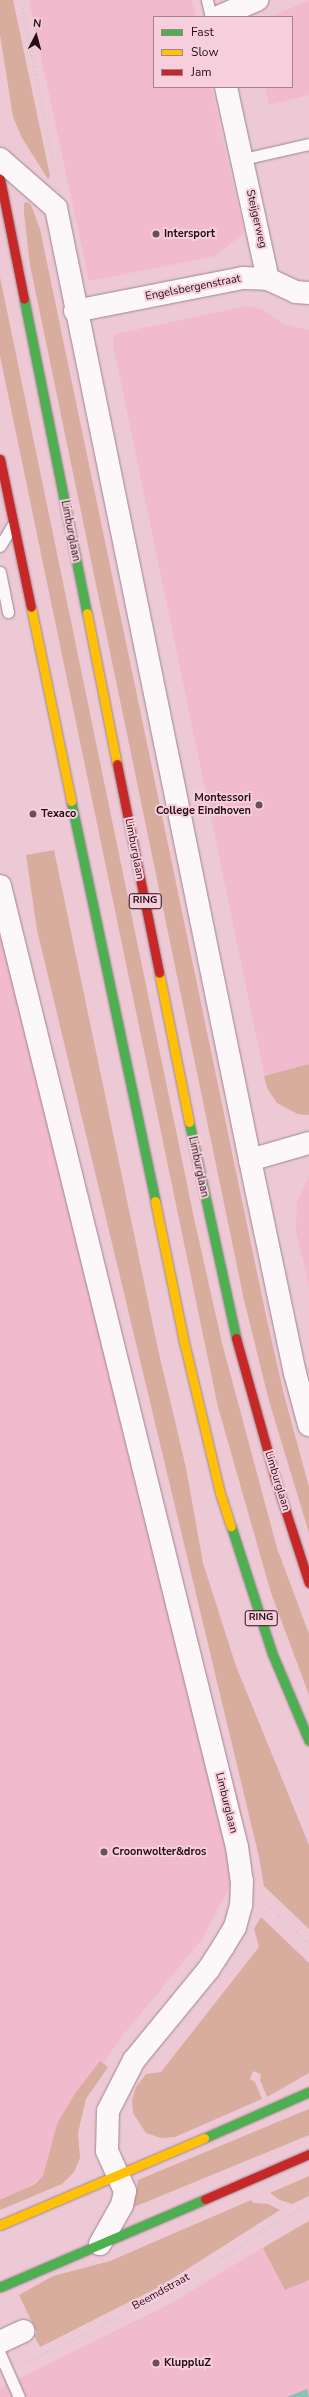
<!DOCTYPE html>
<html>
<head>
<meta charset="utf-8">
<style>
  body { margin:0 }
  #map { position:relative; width:309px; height:2397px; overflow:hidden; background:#ecc9d5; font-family:"Nunito Sans",sans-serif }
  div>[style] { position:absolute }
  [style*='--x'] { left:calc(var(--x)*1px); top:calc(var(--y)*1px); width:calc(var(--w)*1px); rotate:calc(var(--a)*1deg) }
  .built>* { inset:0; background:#f1bacd }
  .green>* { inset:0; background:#d8ad9e }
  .water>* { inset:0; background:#89c1b6 }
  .path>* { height:2.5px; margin-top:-1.25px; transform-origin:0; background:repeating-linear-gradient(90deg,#d3c9cc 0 1px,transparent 0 4px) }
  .roads { filter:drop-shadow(0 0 1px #9f858f) drop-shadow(0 0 1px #9f858f) }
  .lane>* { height:11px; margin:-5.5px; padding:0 5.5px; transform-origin:5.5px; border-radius:5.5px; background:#fcf7f9 }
  .street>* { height:22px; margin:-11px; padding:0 11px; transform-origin:11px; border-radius:11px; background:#fcf7f9 }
  .fast>* { height:9px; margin:-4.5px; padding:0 4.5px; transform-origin:4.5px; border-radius:4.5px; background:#4caf50 }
  .slow>* { height:9px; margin:-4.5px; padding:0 4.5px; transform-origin:4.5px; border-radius:4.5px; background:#ffc107 }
  .jam>* { height:9px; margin:-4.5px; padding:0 4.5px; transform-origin:4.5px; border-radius:4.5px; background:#c62828 }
  .dots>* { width:11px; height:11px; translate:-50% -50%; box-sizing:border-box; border:2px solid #f7cfdc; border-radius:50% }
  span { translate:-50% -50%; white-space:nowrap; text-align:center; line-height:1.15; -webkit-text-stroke:4px #f7cfdc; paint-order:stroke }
  .shield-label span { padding:1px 3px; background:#f7cfdc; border:1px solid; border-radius:3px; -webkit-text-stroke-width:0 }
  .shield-label { font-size:10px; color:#240e17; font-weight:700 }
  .street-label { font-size:11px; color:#240e17 }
  .poi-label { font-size:11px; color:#240e17; font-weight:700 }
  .left { translate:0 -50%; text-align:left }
  .right { translate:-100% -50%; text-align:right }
  .legend { position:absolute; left:153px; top:16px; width:140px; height:72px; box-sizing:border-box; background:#f7cfdc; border:1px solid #a3828d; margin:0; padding:5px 7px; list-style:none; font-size:12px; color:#240e17 }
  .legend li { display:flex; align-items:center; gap:8px; height:20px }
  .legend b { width:20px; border:1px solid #a3828d }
  .north { position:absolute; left:16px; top:16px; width:40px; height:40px; -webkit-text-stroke:3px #f7cfdc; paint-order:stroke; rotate:6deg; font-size:11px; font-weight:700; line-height:16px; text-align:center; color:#240e17 }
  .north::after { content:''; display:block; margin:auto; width:14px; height:18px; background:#240e17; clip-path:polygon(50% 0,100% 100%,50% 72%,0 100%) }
</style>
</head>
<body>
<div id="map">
  <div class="built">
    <div style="clip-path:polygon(29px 0,192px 0,196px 17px,154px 17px,154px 87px,211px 87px,244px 233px,215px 256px,89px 281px)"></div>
    <div style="clip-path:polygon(309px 0,309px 95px,269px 105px,265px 87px,292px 87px,292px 17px,271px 17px)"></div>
    <div style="clip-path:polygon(247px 306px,261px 309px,284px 324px,309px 330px,309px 1115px,298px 1114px,282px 1107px,267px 1088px,113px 344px,114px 336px,119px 333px)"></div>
    <div style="clip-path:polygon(0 936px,242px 1814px,241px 1865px,203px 1938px,124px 2034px,62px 2120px,44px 2177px,0 2203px)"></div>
    <div style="clip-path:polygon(309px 1178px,309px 1286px,296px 1231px,297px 1201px)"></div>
    <div style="clip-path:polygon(309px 2221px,309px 2397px,0 2397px,0 2388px,170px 2304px,278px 2238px)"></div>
  </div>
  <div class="green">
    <div style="clip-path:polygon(0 0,13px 0,50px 176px,48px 179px,22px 138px,13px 117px,0 35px)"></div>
    <div style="clip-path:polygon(27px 202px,31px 205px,40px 229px,265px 1311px,284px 1395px,309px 1487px,309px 1533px,269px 1401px,244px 1300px,30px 265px,24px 213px,24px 203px)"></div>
    <div style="clip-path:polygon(0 277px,194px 1218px,222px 1343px,277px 1548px,309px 1634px,309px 1695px,271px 1593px,218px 1407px,0 356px)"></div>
    <div style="clip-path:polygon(54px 850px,158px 1349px,186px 1468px,203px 1563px,236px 1666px,309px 1845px,309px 1929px,264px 1886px,259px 1857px,37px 930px,26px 855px)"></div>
    <div style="clip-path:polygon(309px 1064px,309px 1115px,298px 1114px,277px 1103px,267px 1088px,264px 1076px)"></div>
    <div style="clip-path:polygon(261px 1917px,309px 1963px,309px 2073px,267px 2097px,260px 2080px,261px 2074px,253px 2071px,250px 2079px,255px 2082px,262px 2099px,175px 2137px,161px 2138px,146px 2133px,133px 2113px,132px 2100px,136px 2087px,146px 2074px,161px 2072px,259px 1947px,254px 1929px)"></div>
    <div style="clip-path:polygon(100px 2061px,108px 2067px,86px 2099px,78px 2133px,80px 2158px,74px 2172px,62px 2184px,0 2210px,0 2200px,35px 2184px,43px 2176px,57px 2124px,74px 2095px)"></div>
    <div style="clip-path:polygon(309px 2109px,309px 2135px,134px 2207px,138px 2180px)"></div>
    <div style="clip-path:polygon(309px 2176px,309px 2196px,292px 2204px,280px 2200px,270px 2193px)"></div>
    <div style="clip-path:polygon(251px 2200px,253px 2203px,268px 2204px,280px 2210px,159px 2287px,40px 2347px,34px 2335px,37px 2333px,19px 2295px,53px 2276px,110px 2261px)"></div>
    <div style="clip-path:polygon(309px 2221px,309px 2280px,285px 2290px,263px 2248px)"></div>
  </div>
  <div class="water">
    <div style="clip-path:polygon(307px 2389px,309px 2397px,287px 2397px)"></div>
  </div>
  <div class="path">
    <div style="--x:21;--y:0;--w:175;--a:78.8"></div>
    <div style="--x:267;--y:1905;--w:57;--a:42.1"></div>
    <div style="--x:25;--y:2362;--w:66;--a:-25"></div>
    <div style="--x:85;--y:2334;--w:85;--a:-28.7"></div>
    <div style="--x:160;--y:2293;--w:86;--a:-30.2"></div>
    <div style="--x:234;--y:2250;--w:47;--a:-34.7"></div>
    <div style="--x:273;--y:2223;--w:40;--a:-26.6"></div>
  </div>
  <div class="roads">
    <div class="lane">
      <div style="--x:207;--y:0;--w:17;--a:77"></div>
      <div style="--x:243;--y:159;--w:68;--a:-12.8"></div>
      <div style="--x:0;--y:546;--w:23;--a:-59"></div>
      <div style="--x:0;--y:572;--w:41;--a:78.7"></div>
      <div style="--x:0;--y:2354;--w:47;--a:66.2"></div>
    </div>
    <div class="street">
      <div style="--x:218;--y:17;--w:43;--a:-23.6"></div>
      <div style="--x:226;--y:87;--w:197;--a:77.7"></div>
      <div style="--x:0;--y:159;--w:74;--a:41.2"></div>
      <div style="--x:56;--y:208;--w:972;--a:78.48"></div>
      <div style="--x:250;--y:1160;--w:218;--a:78.1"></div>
      <div style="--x:295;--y:1373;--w:54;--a:74.9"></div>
      <div style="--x:75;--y:311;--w:171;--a:-11.1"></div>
      <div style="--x:243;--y:278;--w:25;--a:2"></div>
      <div style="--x:268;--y:279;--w:31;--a:25"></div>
      <div style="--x:296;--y:292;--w:13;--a:4"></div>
      <div style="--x:0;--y:886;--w:990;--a:76.15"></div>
      <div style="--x:237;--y:1847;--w:34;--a:82"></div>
      <div style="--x:242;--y:1881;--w:24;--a:92"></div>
      <div style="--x:241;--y:1905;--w:23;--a:105"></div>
      <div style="--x:235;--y:1927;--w:23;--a:121"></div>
      <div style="--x:223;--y:1947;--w:27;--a:123"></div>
      <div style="--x:208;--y:1970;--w:117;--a:129.4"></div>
      <div style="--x:134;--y:2060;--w:57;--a:117"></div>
      <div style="--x:108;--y:2111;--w:40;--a:91.4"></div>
      <div style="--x:107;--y:2151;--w:44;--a:65.8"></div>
      <div style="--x:125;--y:2191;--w:14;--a:102"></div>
      <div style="--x:122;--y:2205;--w:45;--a:119.4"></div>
      <div style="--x:250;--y:1160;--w:61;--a:-16.1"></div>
      <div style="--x:0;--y:2342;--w:26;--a:-25"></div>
    </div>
    <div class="fast">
      <div style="--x:24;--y:299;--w:320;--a:78.7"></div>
      <div style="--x:71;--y:801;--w:409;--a:78.1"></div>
      <div style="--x:189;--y:1122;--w:221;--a:77.7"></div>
      <div style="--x:231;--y:1526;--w:133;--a:72.1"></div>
      <div style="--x:272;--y:1653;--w:95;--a:67.2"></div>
      <div style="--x:204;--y:2138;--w:115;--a:-23.7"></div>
      <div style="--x:0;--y:2287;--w:223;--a:-23.2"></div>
    </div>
    <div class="slow">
      <div style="--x:31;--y:607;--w:198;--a:78.3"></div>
      <div style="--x:87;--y:613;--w:154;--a:78.8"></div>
      <div style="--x:159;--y:973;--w:152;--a:78.6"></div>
      <div style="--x:155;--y:1201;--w:144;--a:78.4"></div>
      <div style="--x:184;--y:1342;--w:155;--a:76.6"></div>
      <div style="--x:220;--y:1493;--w:35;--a:72"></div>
      <div style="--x:0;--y:2225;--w:222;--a:-23.1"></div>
    </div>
    <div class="jam">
      <div style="--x:0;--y:179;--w:122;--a:78.7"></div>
      <div style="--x:0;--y:459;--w:151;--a:78.2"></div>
      <div style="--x:117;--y:764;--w:213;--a:78.6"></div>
      <div style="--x:236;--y:1338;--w:148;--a:74.4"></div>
      <div style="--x:276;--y:1481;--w:107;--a:72.1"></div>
      <div style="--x:205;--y:2199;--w:113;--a:-23.4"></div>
    </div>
  </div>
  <div class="dots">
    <div style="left:156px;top:234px;background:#6a4f5a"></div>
    <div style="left:259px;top:805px;background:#6a4f5a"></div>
    <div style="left:33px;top:814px;background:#6a4f5a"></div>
    <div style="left:104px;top:1852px;background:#6a4f5a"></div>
    <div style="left:156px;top:2363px;background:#6a4f5a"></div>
  </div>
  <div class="shield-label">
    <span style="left:145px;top:901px">RING</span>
    <span style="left:261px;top:1618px">RING</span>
  </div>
  <div class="street-label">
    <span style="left:256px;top:219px;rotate:77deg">Steijgerweg</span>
    <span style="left:193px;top:288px;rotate:-11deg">Engelsbergenstraat</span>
    <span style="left:70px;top:531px;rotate:79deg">Limburglaan</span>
    <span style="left:134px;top:849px;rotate:79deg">Limburglaan</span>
    <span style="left:198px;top:1167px;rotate:78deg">Limburglaan</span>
    <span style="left:277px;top:1481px;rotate:73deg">Limburglaan</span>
    <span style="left:226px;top:1803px;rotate:76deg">Limburglaan</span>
    <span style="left:161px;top:2292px;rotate:-29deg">Beemdstraat</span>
  </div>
  <div class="poi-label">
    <span class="left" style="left:164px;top:234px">Intersport</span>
    <span class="right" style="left:251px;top:805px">Montessori<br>College Eindhoven</span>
    <span class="left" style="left:41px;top:814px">Texaco</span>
    <span class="left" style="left:112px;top:1852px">Croonwolter&amp;dros</span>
    <span class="left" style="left:164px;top:2363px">KluppluZ</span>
  </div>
  <ul class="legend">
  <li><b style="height:5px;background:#4caf50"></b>Fast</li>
  <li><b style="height:5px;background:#ffc107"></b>Slow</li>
  <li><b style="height:5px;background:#c62828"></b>Jam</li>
  </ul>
  <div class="north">N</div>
</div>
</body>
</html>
